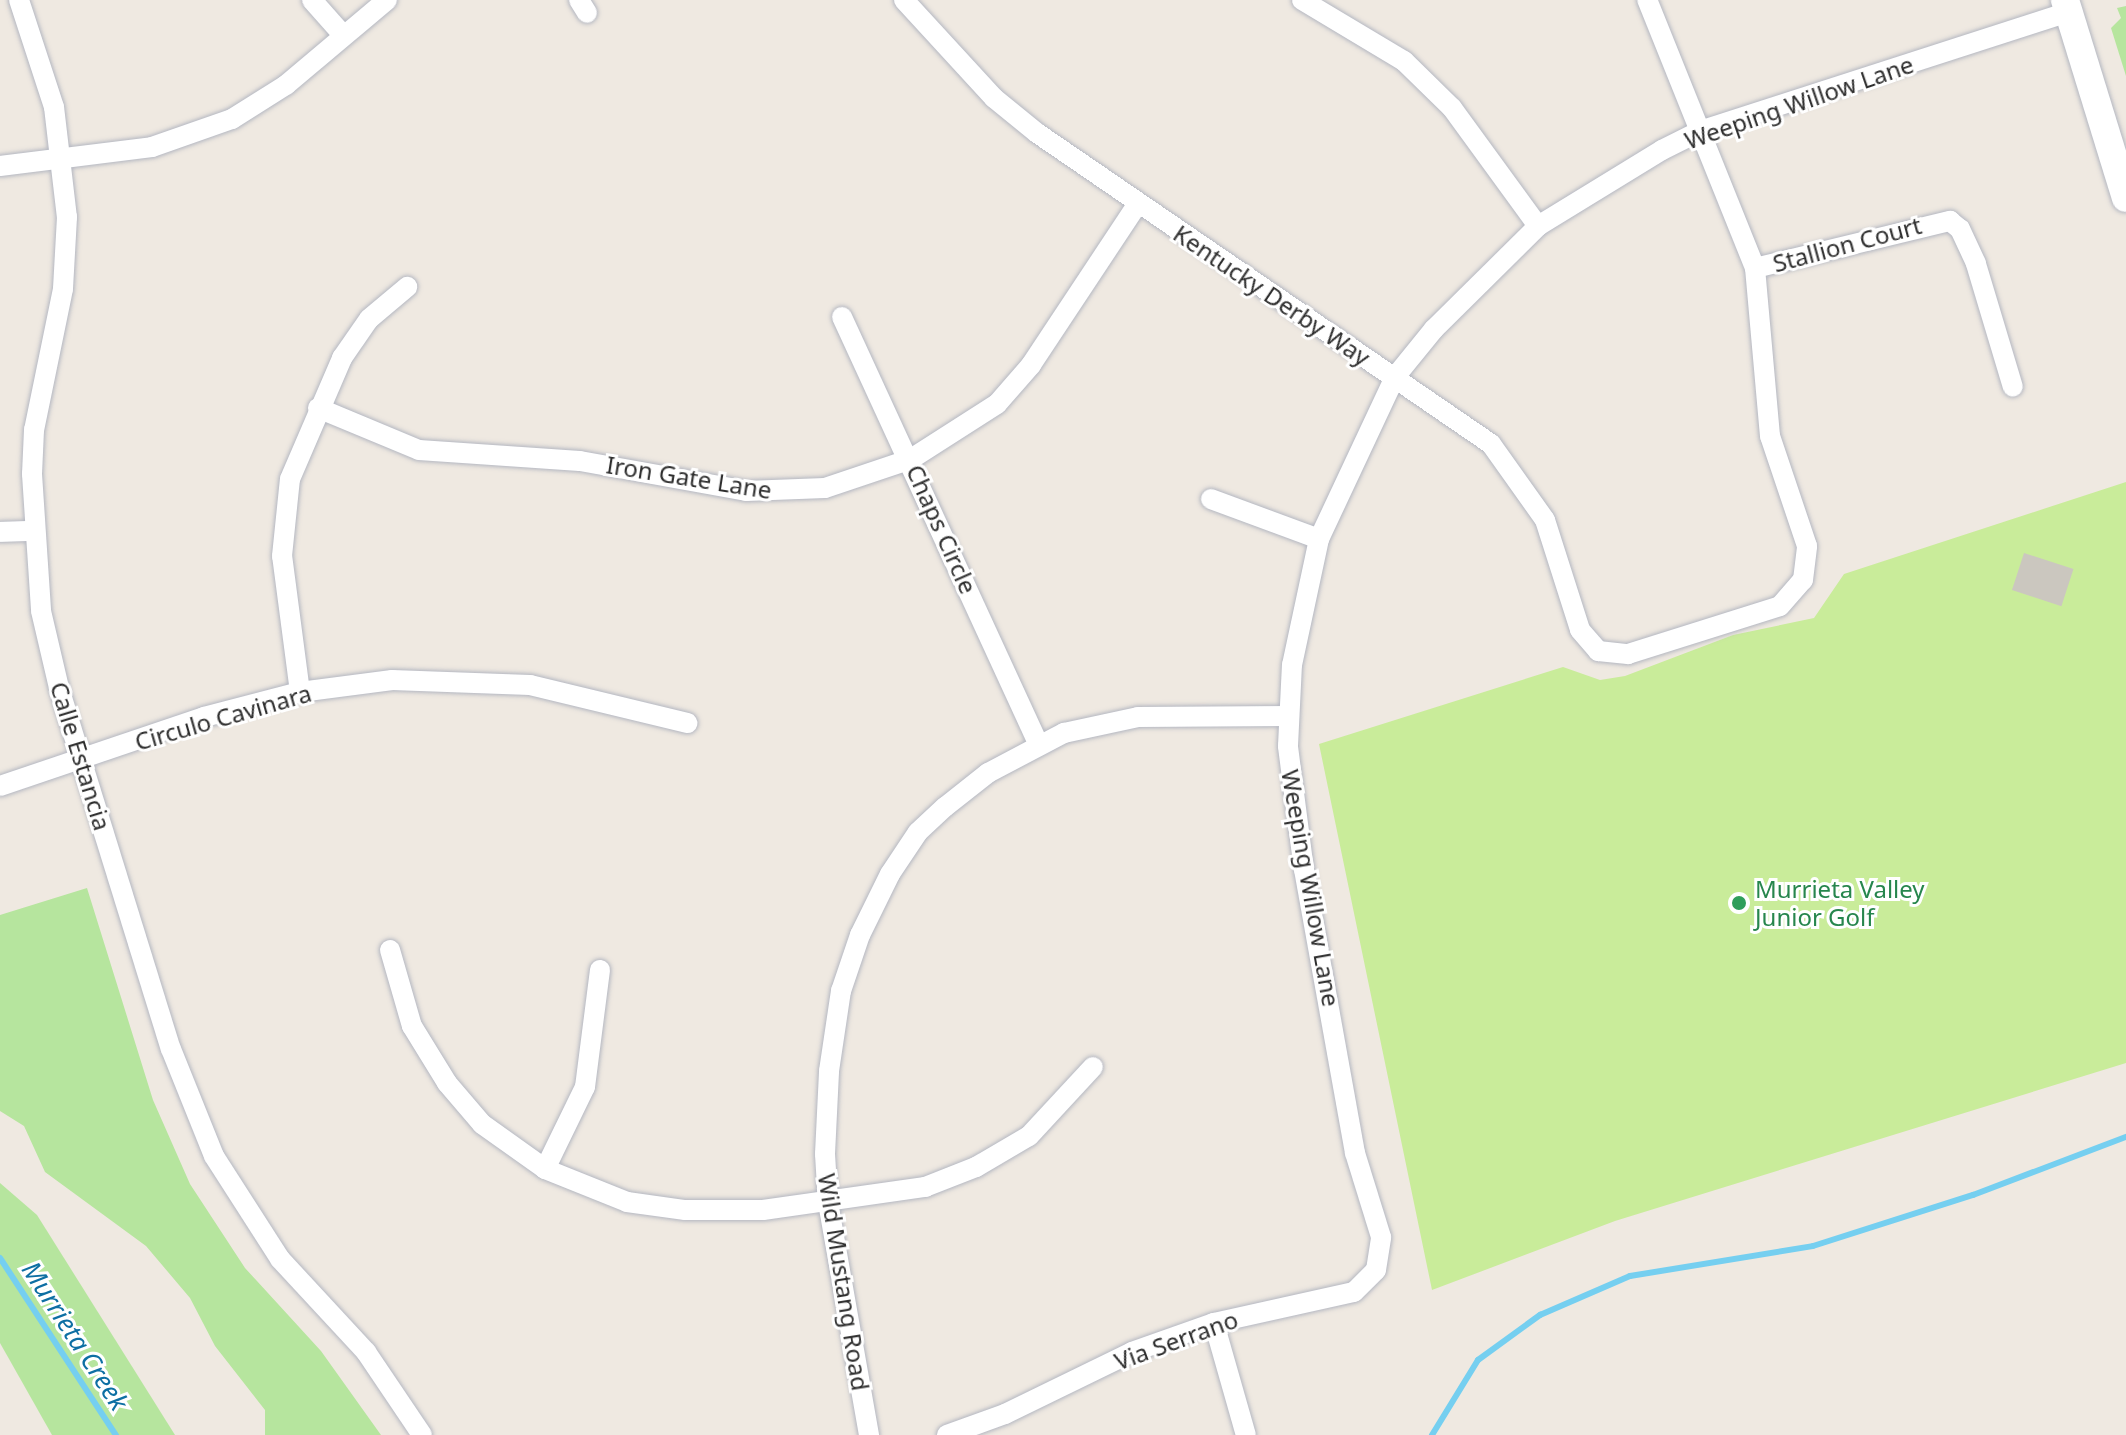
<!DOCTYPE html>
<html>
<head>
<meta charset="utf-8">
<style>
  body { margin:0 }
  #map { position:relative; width:2126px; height:1435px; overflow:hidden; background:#efe9e1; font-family:"Noto Sans",sans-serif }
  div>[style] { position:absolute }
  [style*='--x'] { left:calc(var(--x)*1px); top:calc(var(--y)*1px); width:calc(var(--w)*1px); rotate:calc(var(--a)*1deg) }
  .green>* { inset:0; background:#b6e59e }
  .pitch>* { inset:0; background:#c9ec9a }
  .stream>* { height:6px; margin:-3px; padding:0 3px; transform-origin:3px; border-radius:3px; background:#75cff0 }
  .building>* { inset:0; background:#cbc7bf; transform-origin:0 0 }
  .roads { filter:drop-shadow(0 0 2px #b4b7c1) drop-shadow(0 0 2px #b4b7c1) }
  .minor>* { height:20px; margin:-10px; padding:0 10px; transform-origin:10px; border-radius:10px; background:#fff }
  .secondary>* { height:28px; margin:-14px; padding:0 14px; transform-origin:14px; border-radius:14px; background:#fff }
  .dots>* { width:22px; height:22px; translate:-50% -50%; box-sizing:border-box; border:4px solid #fff; border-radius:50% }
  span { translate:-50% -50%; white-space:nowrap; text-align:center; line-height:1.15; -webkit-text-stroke:6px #fff; paint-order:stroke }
  .street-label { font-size:24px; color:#2e2e2e }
  .leisure-label { font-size:24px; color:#27864d }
  .left { translate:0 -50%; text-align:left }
  .water-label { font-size:26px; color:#0d6fa3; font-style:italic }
</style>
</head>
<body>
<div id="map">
  <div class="green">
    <div style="clip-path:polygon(2126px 6px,2126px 76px,2111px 28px,2121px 18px,2117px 8px)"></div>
    <div style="clip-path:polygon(87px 888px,153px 1100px,190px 1184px,245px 1268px,321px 1351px,381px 1435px,265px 1435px,265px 1410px,215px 1346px,190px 1298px,146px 1246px,45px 1172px,24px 1126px,0 1111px,0 915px)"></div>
    <div style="clip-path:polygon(0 1183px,37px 1215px,175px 1435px,52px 1435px,0 1343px)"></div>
  </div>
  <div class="pitch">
    <div style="clip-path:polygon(2126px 482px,2126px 1063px,1615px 1221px,1432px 1290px,1319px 744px,1563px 667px,1600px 680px,1625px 676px,1733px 635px,1814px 618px,1844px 574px)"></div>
  </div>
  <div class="stream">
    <div style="--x:0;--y:1258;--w:212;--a:56.8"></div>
    <div style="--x:1432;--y:1435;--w:88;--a:-58.5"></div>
    <div style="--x:1478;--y:1360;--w:77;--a:-36"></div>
    <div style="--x:1540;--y:1315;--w:98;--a:-23.4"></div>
    <div style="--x:1630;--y:1276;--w:185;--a:-9.3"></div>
    <div style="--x:1813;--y:1246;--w:168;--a:-17.7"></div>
    <div style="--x:1973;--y:1195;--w:164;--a:-20.8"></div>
  </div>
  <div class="building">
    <div style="left:2024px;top:553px;width:52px;height:39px;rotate:18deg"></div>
  </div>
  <div class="roads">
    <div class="minor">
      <div style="--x:19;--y:0;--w:113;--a:71.9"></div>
      <div style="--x:54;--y:107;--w:111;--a:83.3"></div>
      <div style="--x:67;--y:217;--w:72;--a:93.2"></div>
      <div style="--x:63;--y:289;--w:144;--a:101.6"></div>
      <div style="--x:34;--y:430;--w:44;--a:92.6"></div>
      <div style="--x:32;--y:474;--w:137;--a:86.2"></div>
      <div style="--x:41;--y:611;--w:79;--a:76.8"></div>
      <div style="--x:59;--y:688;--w:378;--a:72.8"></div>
      <div style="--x:171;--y:1049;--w:115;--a:68.1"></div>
      <div style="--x:214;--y:1156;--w:122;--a:57.3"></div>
      <div style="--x:280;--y:1259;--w:127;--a:47.2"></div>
      <div style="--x:366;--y:1352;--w:100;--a:56"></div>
      <div style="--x:312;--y:0;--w:47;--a:48.5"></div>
      <div style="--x:579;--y:0;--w:15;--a:58"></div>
      <div style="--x:904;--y:0;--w:133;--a:47.4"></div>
      <div style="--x:994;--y:98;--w:55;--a:39.1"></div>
      <div style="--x:1037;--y:133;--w:550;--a:34.41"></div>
      <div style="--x:1491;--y:444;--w:93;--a:54.6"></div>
      <div style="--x:1545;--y:520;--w:115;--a:72.3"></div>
      <div style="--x:1580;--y:630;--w:28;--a:49"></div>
      <div style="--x:1598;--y:651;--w:30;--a:6"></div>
      <div style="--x:1628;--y:654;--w:159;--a:-17.5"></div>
      <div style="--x:1780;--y:606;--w:35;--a:-49"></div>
      <div style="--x:1803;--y:580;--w:34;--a:-83"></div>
      <div style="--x:1807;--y:546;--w:116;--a:-108.6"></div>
      <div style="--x:1770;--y:436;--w:169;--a:-95.1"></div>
      <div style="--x:1755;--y:268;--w:289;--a:-111.9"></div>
      <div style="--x:1302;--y:0;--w:119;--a:30.9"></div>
      <div style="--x:1404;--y:61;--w:67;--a:44.4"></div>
      <div style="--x:1452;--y:108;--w:146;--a:53.9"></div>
      <div style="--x:0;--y:166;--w:153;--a:-7.1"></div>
      <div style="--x:152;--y:147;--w:85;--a:-19.3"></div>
      <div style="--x:232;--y:119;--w:64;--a:-32.2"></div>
      <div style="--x:286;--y:85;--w:132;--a:-40.1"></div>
      <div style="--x:1755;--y:268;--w:201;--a:-13.6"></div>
      <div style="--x:1950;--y:221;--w:13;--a:39"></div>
      <div style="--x:1960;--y:229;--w:38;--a:65"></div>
      <div style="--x:1976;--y:264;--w:128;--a:73.3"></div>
      <div style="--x:842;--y:317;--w:470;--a:65.3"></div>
      <div style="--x:318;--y:408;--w:109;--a:22.6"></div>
      <div style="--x:419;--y:450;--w:161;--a:3.9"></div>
      <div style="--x:580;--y:461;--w:169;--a:10.2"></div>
      <div style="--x:746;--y:491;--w:79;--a:-2.2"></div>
      <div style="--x:825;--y:488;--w:91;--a:-18.6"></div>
      <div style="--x:911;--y:459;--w:102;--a:-32.6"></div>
      <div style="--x:997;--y:404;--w:52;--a:-48.9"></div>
      <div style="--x:1031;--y:365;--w:192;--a:-56.5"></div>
      <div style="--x:1211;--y:499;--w:115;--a:20.3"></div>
      <div style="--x:0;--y:532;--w:32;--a:-2"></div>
      <div style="--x:300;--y:692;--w:137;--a:-97.5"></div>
      <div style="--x:282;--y:556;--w:77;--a:-84.1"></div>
      <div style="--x:290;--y:479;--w:132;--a:-66.7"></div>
      <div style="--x:342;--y:358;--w:47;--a:-55.3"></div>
      <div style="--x:369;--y:319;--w:50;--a:-40.1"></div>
      <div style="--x:0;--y:786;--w:215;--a:-18.7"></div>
      <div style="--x:204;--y:717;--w:99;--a:-14.6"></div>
      <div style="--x:300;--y:692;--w:93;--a:-7.4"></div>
      <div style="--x:392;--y:680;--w:138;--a:2.1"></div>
      <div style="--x:530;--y:685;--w:162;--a:13.6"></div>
      <div style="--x:390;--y:950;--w:79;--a:73.9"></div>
      <div style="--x:412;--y:1026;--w:67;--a:58.4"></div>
      <div style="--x:447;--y:1083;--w:54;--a:49.5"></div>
      <div style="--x:482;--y:1124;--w:77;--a:35.5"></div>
      <div style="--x:545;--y:1169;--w:88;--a:21.9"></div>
      <div style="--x:627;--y:1202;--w:59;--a:7.9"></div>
      <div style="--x:685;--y:1210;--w:78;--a:0"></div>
      <div style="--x:763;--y:1210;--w:164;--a:-8.1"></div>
      <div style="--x:925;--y:1187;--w:55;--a:-21.4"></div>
      <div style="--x:976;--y:1167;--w:61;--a:-30.3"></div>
      <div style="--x:1029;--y:1136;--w:94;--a:-47.2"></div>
      <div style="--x:545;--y:1169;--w:91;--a:-64"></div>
      <div style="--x:585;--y:1087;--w:118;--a:-82.7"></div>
      <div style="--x:1214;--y:1323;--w:116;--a:74.1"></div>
      <div style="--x:869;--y:1435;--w:236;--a:-100"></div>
      <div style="--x:828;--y:1203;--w:49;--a:-93.5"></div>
      <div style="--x:825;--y:1154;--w:83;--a:-87.2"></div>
      <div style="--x:829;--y:1071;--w:81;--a:-81.5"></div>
      <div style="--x:841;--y:991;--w:59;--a:-71.3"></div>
      <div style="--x:860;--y:935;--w:68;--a:-63.8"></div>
      <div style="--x:890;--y:874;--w:50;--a:-56.3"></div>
      <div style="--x:918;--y:832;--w:37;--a:-43"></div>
      <div style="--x:945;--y:807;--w:55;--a:-38.3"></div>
      <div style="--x:988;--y:773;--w:86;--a:-27.8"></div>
      <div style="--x:1064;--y:733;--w:76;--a:-12.2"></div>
      <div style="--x:1138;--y:717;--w:151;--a:-0.4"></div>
      <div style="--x:947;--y:1435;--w:62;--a:-19.9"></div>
      <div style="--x:1005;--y:1414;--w:141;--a:-26"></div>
      <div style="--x:1132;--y:1352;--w:87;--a:-19.5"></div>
      <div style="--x:1214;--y:1323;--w:143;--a:-12.5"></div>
      <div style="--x:1354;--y:1292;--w:31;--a:-45"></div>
      <div style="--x:1376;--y:1270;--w:33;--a:-81"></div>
      <div style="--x:1381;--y:1237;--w:88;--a:-107.2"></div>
      <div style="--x:1355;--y:1153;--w:288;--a:-100.2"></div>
      <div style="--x:1304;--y:870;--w:125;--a:-97.4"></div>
      <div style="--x:1288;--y:746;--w:81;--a:-87.2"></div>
      <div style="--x:1292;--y:665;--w:129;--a:-77.9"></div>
      <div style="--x:1319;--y:539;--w:179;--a:-64.9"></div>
      <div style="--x:1395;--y:377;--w:62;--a:-50.9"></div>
      <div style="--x:1434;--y:329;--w:146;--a:-44.7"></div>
      <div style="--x:1538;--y:226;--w:145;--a:-31.5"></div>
      <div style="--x:1662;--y:150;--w:42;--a:-26.6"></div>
      <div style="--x:1700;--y:131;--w:387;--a:-17.9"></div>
    </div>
    <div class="secondary">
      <div style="--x:2065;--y:0;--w:207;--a:72.9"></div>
    </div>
  </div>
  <div class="dots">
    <div style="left:1739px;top:903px;background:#2e9e5b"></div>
  </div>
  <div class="street-label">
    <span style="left:1799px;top:102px;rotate:-19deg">Weeping Willow Lane</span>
    <span style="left:1847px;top:244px;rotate:-15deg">Stallion Court</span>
    <span style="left:1272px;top:295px;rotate:34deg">Kentucky Derby Way</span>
    <span style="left:689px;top:477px;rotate:9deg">Iron Gate Lane</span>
    <span style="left:942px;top:529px;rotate:66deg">Chaps Circle</span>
    <span style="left:223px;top:717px;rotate:-16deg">Circulo Cavinara</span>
    <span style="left:81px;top:756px;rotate:73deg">Calle Estancia</span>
    <span style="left:1311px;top:888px;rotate:80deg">Weeping Willow Lane</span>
    <span style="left:844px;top:1282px;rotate:81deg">Wild Mustang Road</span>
    <span style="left:1176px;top:1340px;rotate:-20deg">Via Serrano</span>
  </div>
  <div class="leisure-label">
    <span class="left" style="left:1755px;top:903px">Murrieta Valley<br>Junior Golf</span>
  </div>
  <div class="water-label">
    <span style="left:75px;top:1336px;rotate:57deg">Murrieta Creek</span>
  </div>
</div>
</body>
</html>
